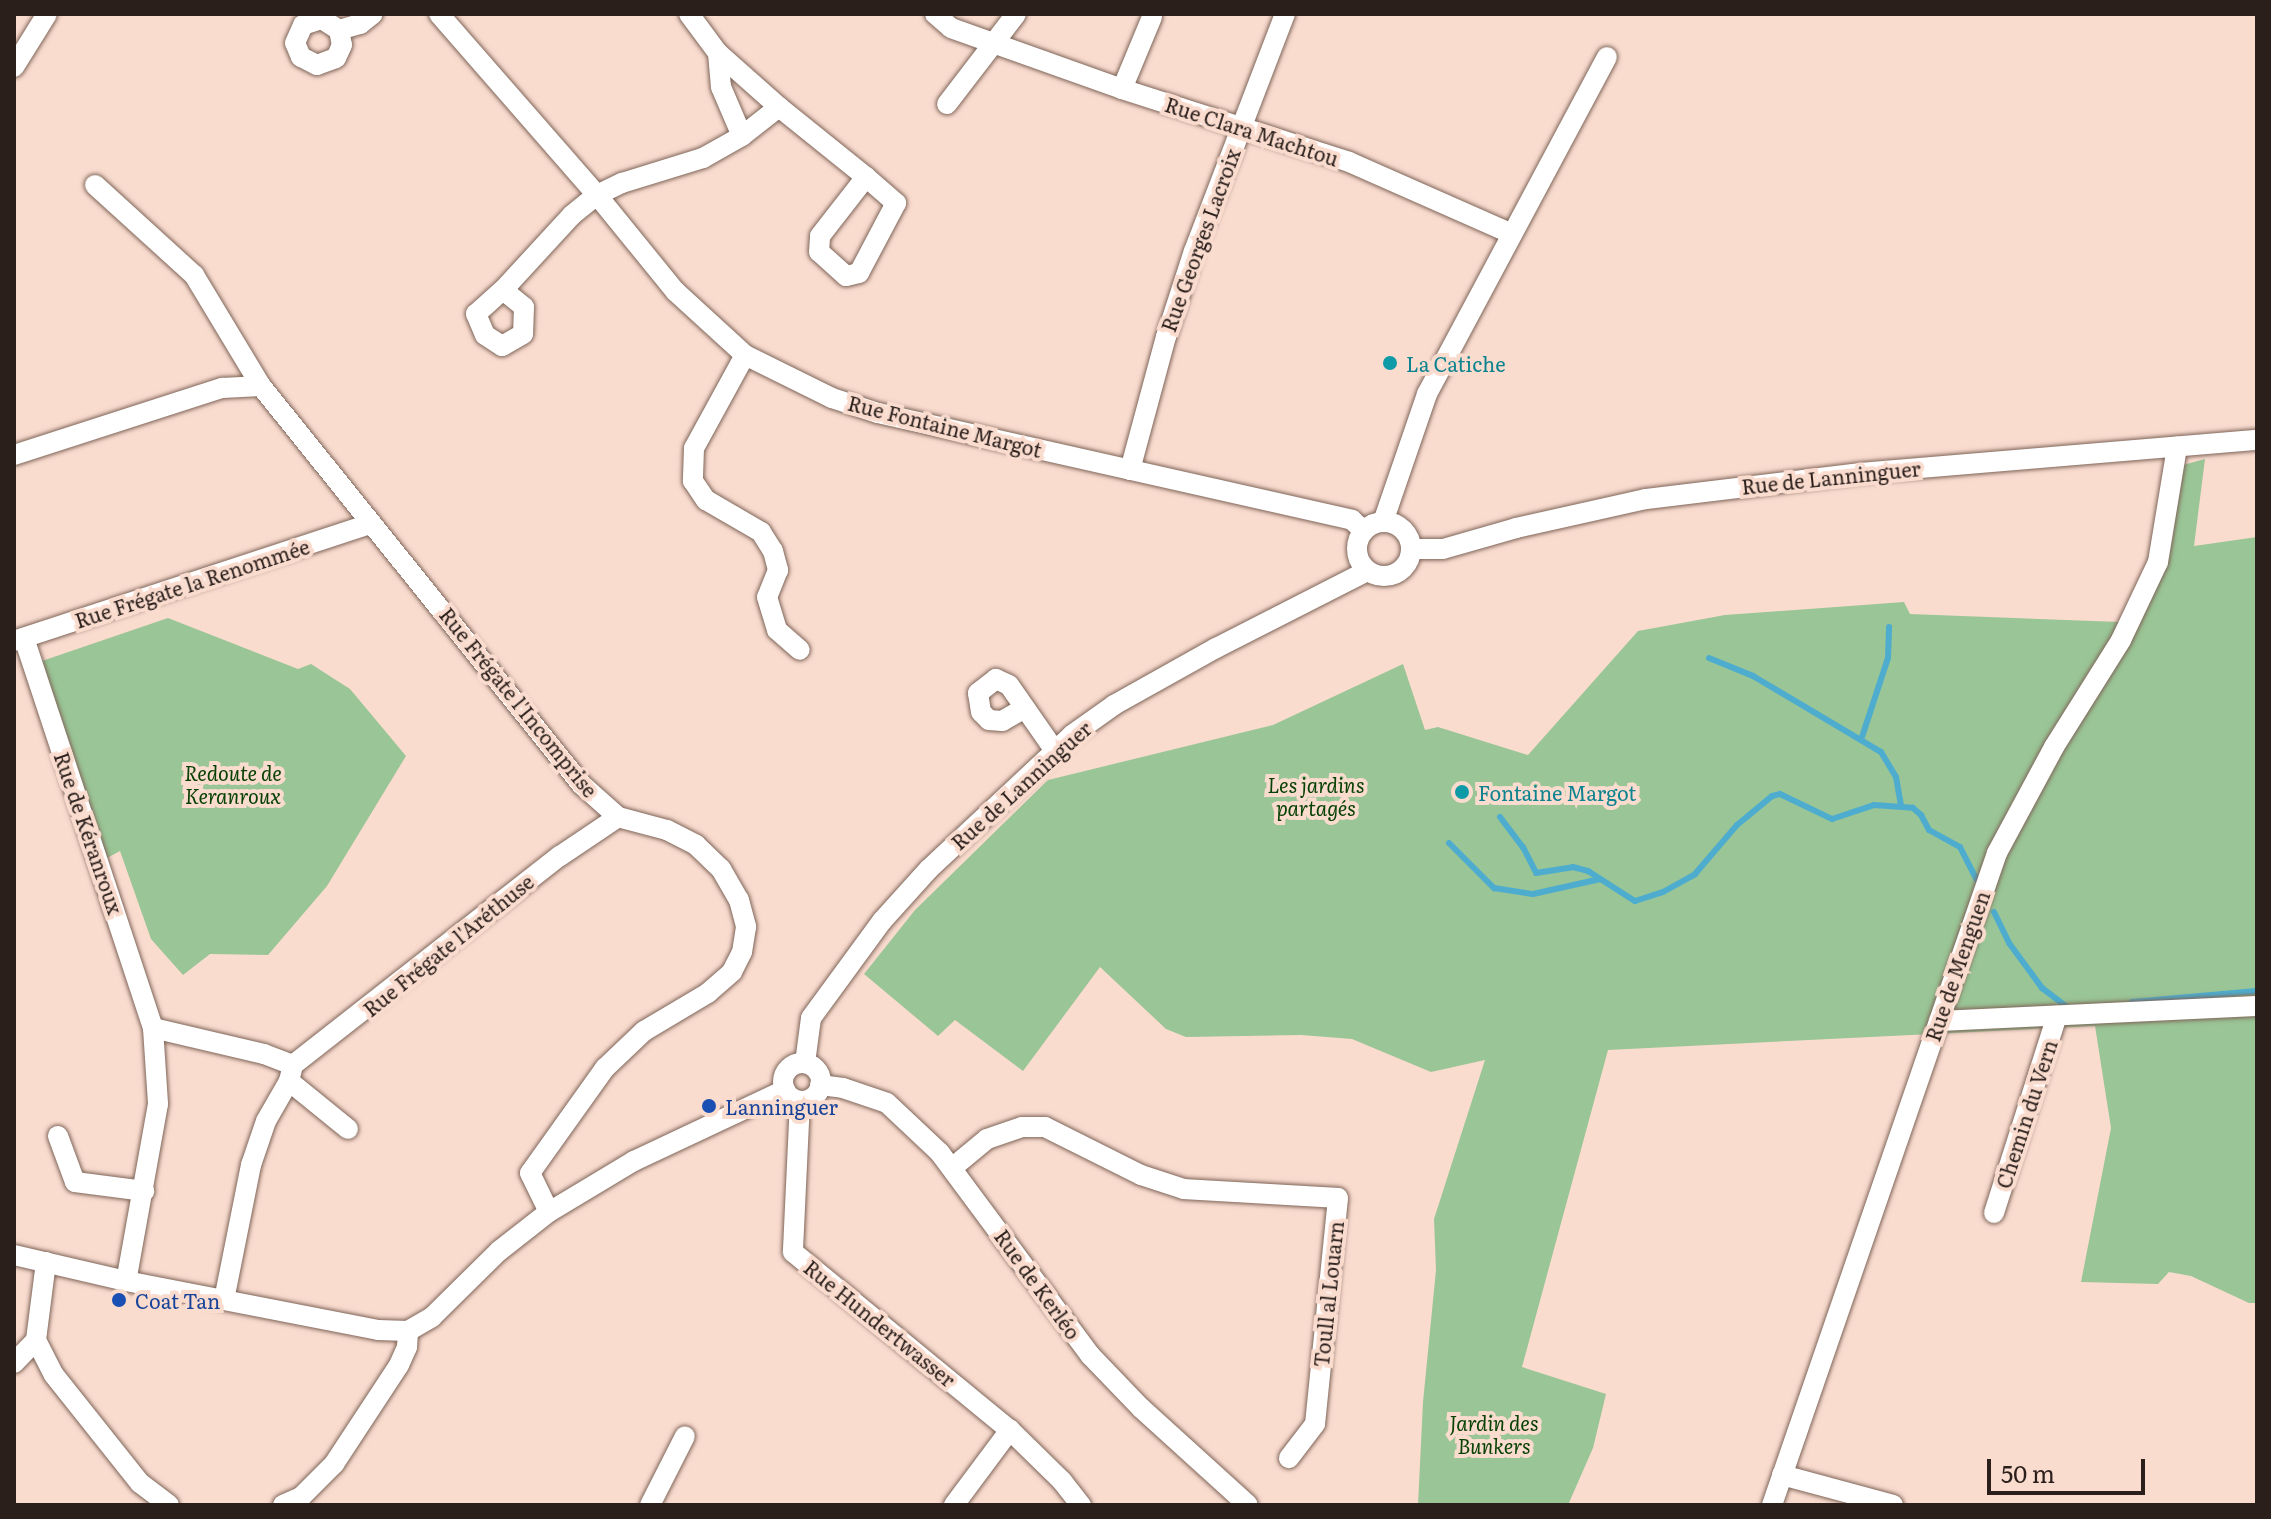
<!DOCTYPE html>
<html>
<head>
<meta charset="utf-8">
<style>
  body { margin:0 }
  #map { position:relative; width:2271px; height:1519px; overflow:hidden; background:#fadccf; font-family:Literata,serif }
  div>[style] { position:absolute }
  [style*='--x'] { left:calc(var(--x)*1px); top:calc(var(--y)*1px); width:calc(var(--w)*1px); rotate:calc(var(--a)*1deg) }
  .green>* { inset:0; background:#9ac596 }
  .stream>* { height:6px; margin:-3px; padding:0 3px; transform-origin:3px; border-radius:3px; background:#4eadce }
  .roads { filter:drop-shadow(0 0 2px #7e6559) drop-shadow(0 0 2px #7e6559) }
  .minor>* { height:20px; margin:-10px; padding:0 10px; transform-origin:10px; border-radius:10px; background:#fff }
  .minor>.ring { margin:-10px; padding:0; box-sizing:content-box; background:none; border:20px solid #fff; border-radius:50% }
  .dots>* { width:22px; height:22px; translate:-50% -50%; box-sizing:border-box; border:4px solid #fadccf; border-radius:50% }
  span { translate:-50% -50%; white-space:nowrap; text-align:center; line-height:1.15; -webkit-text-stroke:8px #fadccf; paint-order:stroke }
  .street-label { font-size:20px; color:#2a1f1b }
  .culture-label { font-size:20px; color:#0d838f }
  .left { translate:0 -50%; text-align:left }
  .park-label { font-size:20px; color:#074105; font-style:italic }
  .transit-label { font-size:20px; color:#164399 }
  .frame { position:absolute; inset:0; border:16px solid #2a1f1b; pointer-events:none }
  .scale { position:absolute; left:1987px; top:1459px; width:158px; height:36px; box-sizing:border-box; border:4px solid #2a1f1b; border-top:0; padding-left:10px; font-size:24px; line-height:28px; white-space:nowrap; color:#2a1f1b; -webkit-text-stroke:6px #fadccf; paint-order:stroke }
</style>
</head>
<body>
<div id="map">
  <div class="green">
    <div style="clip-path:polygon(2205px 459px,2194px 546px,2257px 537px,2257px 1303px,2249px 1303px,2191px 1276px,2169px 1272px,2158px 1284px,2081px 1282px,2111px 1128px,2095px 1026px,1608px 1050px,1522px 1367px,1606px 1394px,1593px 1448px,1568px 1505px,1418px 1505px,1423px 1402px,1436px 1270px,1434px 1219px,1485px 1060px,1431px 1072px,1352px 1039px,1301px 1035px,1186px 1037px,1166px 1029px,1100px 967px,1023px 1071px,955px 1020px,938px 1036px,864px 974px,915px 910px,1048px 780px,1273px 725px,1403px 664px,1425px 730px,1438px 727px,1528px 755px,1638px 631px,1725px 615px,1904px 602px,1910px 614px,2120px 622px,2145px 581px,2172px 468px)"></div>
    <div style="clip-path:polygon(168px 618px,298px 669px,311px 664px,350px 689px,406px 756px,327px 886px,268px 955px,210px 954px,183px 975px,151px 939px,120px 851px,107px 858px,39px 662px)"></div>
  </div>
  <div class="stream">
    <div style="--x:1709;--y:658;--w:48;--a:22.2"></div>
    <div style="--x:1753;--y:676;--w:149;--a:30.7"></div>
    <div style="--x:1881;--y:752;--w:29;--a:59"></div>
    <div style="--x:1896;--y:777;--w:29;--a:80"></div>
    <div style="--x:1862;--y:737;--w:83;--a:-71.8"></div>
    <div style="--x:1888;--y:658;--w:31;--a:-88"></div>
    <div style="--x:1500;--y:817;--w:38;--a:53"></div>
    <div style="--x:1523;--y:847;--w:29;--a:63"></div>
    <div style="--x:1536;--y:873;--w:37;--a:-9"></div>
    <div style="--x:1573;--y:867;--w:16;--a:15"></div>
    <div style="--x:1588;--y:871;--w:56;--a:32.6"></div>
    <div style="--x:1635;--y:901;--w:29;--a:-18"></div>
    <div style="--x:1663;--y:892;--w:37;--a:-29"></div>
    <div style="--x:1695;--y:874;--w:65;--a:-49.4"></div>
    <div style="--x:1737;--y:825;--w:45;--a:-39.6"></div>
    <div style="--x:1772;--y:796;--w:8;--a:-14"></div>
    <div style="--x:1780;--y:794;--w:58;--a:25.7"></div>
    <div style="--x:1832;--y:819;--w:44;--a:-18.4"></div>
    <div style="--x:1874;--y:805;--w:39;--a:4"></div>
    <div style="--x:1913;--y:808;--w:11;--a:41"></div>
    <div style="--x:1921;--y:815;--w:17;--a:62"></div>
    <div style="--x:1929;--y:830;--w:35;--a:29"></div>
    <div style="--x:1960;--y:847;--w:36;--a:63"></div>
    <div style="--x:1449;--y:843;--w:64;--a:45"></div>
    <div style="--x:1494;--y:888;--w:39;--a:9"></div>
    <div style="--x:1533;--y:894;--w:69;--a:-12.6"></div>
    <div style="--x:1994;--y:912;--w:34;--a:64"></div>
    <div style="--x:2009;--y:943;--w:56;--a:53.7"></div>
    <div style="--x:2042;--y:988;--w:35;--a:37"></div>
    <div style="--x:2132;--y:1002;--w:125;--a:-5"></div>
  </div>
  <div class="roads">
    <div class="minor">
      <div style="--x:439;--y:14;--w:240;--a:48.9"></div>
      <div style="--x:597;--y:195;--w:124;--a:50.9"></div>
      <div style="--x:675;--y:291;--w:95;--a:42.4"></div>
      <div style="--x:745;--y:355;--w:97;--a:26.3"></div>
      <div style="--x:832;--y:398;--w:48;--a:18.1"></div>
      <div style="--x:878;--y:413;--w:486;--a:12.7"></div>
      <div style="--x:1352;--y:520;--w:16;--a:43"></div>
      <div style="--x:689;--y:14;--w:49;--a:53.4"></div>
      <div style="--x:718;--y:53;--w:81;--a:41.5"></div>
      <div style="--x:779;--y:107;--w:112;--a:38.8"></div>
      <div style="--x:866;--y:177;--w:40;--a:41"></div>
      <div style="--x:896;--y:203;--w:79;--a:117.9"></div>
      <div style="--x:859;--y:273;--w:13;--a:167"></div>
      <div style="--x:846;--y:276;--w:36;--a:-138"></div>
      <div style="--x:819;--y:252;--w:16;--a:-86"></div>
      <div style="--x:820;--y:236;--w:75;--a:-52.1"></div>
      <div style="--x:935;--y:14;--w:21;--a:41"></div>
      <div style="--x:951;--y:28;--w:182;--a:19.6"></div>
      <div style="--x:1152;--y:17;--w:78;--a:112.6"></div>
      <div style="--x:1122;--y:89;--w:238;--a:17.8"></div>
      <div style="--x:1349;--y:162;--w:178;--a:23.8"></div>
      <div style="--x:339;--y:30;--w:15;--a:79"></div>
      <div style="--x:342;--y:45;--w:14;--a:115"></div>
      <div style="--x:336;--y:58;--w:20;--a:160"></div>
      <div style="--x:317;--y:65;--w:18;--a:-153"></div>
      <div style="--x:301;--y:57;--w:15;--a:-113"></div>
      <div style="--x:295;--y:43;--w:20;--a:-66"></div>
      <div style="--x:303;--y:25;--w:20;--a:-18"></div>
      <div style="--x:322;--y:19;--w:20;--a:33"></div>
      <div style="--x:339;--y:30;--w:22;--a:-16"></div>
      <div style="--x:360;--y:24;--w:16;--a:-38"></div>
      <div style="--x:718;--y:53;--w:34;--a:85"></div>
      <div style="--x:721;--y:87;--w:53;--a:66.8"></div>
      <div style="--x:14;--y:67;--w:62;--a:-58.1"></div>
      <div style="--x:947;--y:104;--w:113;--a:-52.5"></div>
      <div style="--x:95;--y:185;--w:134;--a:42.3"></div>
      <div style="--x:194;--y:275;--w:130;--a:58.9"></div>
      <div style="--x:503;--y:290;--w:27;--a:39"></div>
      <div style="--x:524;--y:307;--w:27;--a:92"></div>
      <div style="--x:523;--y:334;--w:24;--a:150"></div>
      <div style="--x:502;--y:346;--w:20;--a:-147"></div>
      <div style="--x:485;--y:335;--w:23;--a:-113"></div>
      <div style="--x:476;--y:314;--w:36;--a:-42"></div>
      <div style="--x:503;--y:290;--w:102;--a:-47.4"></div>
      <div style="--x:572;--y:215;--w:32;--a:-39"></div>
      <div style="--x:597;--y:195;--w:28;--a:-26"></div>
      <div style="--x:622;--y:183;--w:85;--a:-17.2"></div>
      <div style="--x:703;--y:158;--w:45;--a:-29.4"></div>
      <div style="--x:742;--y:136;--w:47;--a:-38.1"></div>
      <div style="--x:745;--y:355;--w:106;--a:118.7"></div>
      <div style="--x:694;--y:448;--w:33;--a:92"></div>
      <div style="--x:693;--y:481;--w:23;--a:56"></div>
      <div style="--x:706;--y:500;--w:64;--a:30.2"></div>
      <div style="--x:761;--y:532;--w:22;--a:58"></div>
      <div style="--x:773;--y:551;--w:20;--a:75"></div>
      <div style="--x:778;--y:570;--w:29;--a:112"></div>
      <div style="--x:767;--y:597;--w:34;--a:73"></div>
      <div style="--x:777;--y:630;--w:30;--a:41"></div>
      <div style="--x:14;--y:455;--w:219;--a:-17.9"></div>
      <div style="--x:222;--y:388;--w:39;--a:-3"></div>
      <div style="--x:261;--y:386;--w:511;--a:51.2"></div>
      <div style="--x:581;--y:784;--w:50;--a:41.7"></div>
      <div style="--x:618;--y:817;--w:51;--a:14.9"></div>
      <div style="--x:667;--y:830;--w:33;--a:27"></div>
      <div style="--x:696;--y:845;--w:35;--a:44"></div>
      <div style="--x:721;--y:869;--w:36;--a:60"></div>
      <div style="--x:739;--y:900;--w:28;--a:75"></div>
      <div style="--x:746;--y:927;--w:25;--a:99"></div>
      <div style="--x:742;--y:952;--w:22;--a:117"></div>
      <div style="--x:732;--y:972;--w:32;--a:139"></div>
      <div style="--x:708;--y:993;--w:74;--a:149.3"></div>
      <div style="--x:644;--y:1031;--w:54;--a:136.5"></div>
      <div style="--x:605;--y:1068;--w:129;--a:125.5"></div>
      <div style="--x:530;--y:1173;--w:43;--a:64"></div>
      <div style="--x:1130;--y:470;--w:138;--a:-74.9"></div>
      <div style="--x:1166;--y:337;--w:90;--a:-72"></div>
      <div style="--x:1194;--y:251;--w:254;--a:-69"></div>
      <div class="ring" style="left:1357px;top:522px;width:34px;height:34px"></div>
      <div style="--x:1383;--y:522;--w:135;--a:-71"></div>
      <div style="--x:1427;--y:394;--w:382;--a:-61.9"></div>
      <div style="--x:1411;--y:549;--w:32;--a:0"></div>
      <div style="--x:1443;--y:549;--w:76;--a:-16"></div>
      <div style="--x:1516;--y:528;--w:133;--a:-12.6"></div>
      <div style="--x:1646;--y:499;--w:217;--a:-6.9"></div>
      <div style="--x:1861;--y:473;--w:397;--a:-4.8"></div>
      <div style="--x:24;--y:638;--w:411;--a:71.7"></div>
      <div style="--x:153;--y:1028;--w:76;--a:86.2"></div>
      <div style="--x:158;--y:1104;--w:180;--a:100.2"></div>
      <div style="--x:14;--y:641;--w:375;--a:-18.2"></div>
      <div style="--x:1023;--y:709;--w:24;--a:150"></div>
      <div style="--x:1002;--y:721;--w:13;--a:-176"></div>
      <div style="--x:989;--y:720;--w:11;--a:-135"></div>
      <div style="--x:981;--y:712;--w:19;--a:-99"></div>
      <div style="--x:978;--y:693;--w:23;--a:-38"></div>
      <div style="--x:996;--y:679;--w:14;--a:25"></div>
      <div style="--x:1009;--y:685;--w:80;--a:55.1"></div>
      <div style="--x:1939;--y:1021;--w:318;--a:-2.7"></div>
      <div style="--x:153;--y:1028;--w:114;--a:13.2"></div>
      <div style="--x:264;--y:1054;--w:31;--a:21"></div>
      <div style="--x:805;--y:1063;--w:45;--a:-82.4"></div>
      <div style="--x:811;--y:1018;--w:120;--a:-53.8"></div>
      <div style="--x:882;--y:921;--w:70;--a:-47.9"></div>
      <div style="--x:929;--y:869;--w:196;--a:-43.1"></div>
      <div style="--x:1072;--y:735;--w:52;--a:-35.5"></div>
      <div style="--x:1114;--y:705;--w:117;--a:-29.2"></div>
      <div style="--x:1216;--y:648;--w:169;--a:-27"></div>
      <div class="ring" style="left:783px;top:1063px;width:18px;height:18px"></div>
      <div style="--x:289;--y:1081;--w:76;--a:39.1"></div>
      <div style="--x:820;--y:1085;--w:23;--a:7"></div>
      <div style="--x:843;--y:1088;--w:46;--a:18.8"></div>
      <div style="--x:887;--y:1103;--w:73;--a:43.3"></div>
      <div style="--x:940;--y:1153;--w:252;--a:53.4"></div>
      <div style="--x:1090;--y:1355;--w:74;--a:46.1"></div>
      <div style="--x:1141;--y:1408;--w:144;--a:42.2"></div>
      <div style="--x:800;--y:1101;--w:151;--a:92.7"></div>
      <div style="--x:793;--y:1252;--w:281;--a:39.4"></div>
      <div style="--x:1010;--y:1430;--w:73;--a:44.4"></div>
      <div style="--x:1062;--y:1481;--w:31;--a:52"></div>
      <div style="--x:58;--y:1136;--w:49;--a:69.7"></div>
      <div style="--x:75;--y:1182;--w:70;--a:7.4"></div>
      <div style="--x:952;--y:1168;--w:45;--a:-39.6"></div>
      <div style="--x:987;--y:1139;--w:37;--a:-19"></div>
      <div style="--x:1022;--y:1127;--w:23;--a:0"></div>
      <div style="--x:1045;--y:1127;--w:107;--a:26.6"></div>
      <div style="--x:1141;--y:1175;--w:45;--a:18"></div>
      <div style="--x:1184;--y:1189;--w:154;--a:3.3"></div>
      <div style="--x:1338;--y:1198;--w:227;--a:95.8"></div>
      <div style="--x:1315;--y:1424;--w:43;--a:127.4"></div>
      <div style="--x:1994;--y:1213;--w:207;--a:-72.3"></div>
      <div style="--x:14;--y:1255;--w:115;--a:13.1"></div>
      <div style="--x:126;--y:1281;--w:257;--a:11"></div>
      <div style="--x:378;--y:1330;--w:30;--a:2"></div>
      <div style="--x:46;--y:1262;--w:79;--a:97.3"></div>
      <div style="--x:36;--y:1340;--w:39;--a:63"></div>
      <div style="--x:54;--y:1375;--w:138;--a:51.5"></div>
      <div style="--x:140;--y:1483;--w:36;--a:37"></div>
      <div style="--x:224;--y:1300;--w:138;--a:-78.7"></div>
      <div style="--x:251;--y:1165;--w:46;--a:-71.2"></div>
      <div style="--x:266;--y:1121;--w:46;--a:-60.1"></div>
      <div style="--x:289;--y:1081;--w:16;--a:-76"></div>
      <div style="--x:293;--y:1065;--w:339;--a:-38.1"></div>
      <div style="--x:560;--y:856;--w:70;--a:-33.9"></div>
      <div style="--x:408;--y:1331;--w:28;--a:-30"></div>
      <div style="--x:432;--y:1317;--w:94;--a:-44.6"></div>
      <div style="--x:499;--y:1251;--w:63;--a:-38"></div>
      <div style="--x:549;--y:1212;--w:99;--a:-31"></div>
      <div style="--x:634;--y:1161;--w:167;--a:-25.2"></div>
      <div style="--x:14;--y:1363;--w:32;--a:-46"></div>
      <div style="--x:1782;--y:1475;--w:115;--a:15.1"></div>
      <div style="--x:283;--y:1505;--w:20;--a:-24"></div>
      <div style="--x:301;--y:1497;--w:47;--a:-45"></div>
      <div style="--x:334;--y:1464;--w:118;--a:-56.7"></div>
      <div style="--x:399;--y:1365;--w:20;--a:-66"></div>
      <div style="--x:407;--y:1347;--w:16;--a:-86"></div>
      <div style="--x:650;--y:1505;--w:77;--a:-63.1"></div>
      <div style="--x:954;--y:1505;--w:94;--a:-53.3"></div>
      <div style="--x:1772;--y:1505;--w:690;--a:-70.96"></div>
      <div style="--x:1997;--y:853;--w:120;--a:-61.7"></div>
      <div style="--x:2054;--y:747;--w:126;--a:-57.9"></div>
      <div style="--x:2121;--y:640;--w:86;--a:-64.6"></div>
      <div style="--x:2158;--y:562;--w:117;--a:-80.6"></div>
    </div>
  </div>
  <div class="dots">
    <div style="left:1390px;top:363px;background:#0f9aa8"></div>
    <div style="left:1462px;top:792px;background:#0f9aa8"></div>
    <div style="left:709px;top:1106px;background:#1a4fb4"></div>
    <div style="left:119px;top:1300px;background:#1a4fb4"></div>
  </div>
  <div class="street-label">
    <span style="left:1252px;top:131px;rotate:18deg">Rue Clara Machtou</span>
    <span style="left:1200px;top:240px;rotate:-70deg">Rue Georges Lacroix</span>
    <span style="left:945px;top:426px;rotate:14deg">Rue Fontaine Margot</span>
    <span style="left:1831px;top:477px;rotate:-6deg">Rue de Lanninguer</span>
    <span style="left:192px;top:583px;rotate:-18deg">Rue Frégate la Renommée</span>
    <span style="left:519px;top:702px;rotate:51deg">Rue Frégate l'Incomprise</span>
    <span style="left:1021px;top:785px;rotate:-42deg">Rue de Lanninguer</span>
    <span style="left:89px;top:833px;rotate:71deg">Rue de Kéranroux</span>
    <span style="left:448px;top:945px;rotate:-39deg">Rue Frégate l'Aréthuse</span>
    <span style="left:1957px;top:966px;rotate:-71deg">Rue de Menguen</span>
    <span style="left:2026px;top:1114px;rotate:-72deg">Chemin du Vern</span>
    <span style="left:1038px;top:1284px;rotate:54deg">Rue de Kerléo</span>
    <span style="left:1328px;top:1294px;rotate:-84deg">Toull al Louarn</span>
    <span style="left:880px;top:1323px;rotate:39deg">Rue Hundertwasser</span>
  </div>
  <div class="culture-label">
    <span class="left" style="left:1406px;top:363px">La Catiche</span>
    <span class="left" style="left:1478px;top:792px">Fontaine Margot</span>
  </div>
  <div class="park-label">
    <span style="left:233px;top:784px">Redoute de<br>Keranroux</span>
    <span style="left:1316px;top:796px">Les jardins<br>partagés</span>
    <span style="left:1494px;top:1434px">Jardin des<br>Bunkers</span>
  </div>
  <div class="transit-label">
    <span class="left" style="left:725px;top:1106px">Lanninguer</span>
    <span class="left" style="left:135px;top:1300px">Coat Tan</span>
  </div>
  <div class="frame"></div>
  <div class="scale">50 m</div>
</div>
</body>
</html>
